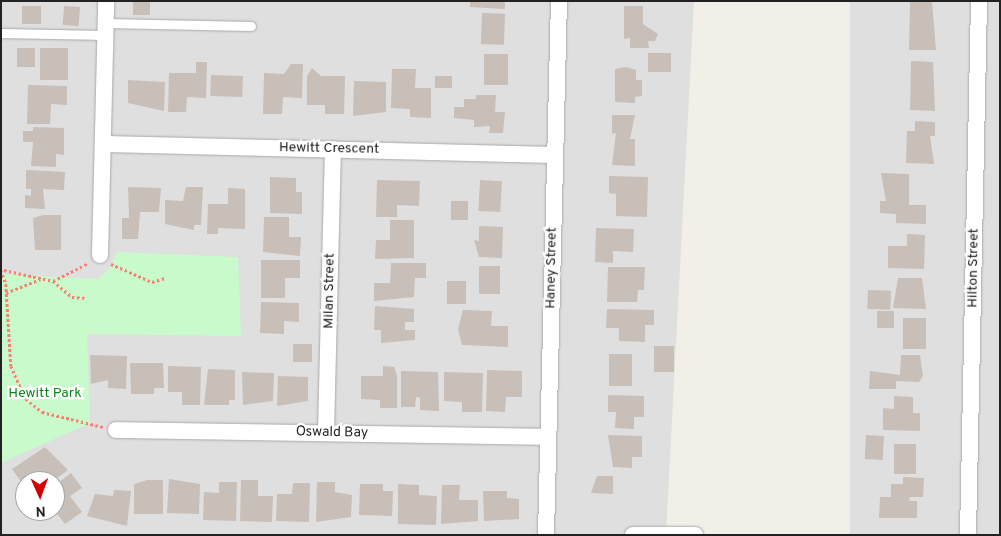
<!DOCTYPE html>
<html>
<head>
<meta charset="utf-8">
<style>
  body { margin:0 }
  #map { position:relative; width:1001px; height:536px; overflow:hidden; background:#f2efe9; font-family:Overpass,sans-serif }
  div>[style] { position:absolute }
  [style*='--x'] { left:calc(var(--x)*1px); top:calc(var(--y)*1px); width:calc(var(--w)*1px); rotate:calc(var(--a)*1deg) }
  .residential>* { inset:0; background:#e0dfdf; transform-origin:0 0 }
  .park>* { inset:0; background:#c8facc }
  .building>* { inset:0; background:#c7bfb8; transform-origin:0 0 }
  .path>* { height:2.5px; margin-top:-1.25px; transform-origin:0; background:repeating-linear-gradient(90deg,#fa8072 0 2.5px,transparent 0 5px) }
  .roads { filter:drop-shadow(0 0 1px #a9a9a9) drop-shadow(0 0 1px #a9a9a9) }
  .lane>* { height:9px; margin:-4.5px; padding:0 4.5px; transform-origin:4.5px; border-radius:4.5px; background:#fff }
  .street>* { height:16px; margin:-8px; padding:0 8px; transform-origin:8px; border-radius:8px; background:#fff }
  span { translate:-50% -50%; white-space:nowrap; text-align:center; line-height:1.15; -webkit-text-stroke:4.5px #fff; paint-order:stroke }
  .street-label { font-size:14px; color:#222 }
  .park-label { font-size:14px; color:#0c8416 }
  .frame { position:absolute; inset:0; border:2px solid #222; pointer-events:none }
  .north { position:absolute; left:15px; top:471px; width:50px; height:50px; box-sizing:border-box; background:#fff; border:1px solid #a7a7a7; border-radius:50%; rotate:178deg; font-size:14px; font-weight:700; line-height:20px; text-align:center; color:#222 }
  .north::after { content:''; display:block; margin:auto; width:18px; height:22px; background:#d40000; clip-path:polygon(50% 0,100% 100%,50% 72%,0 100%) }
</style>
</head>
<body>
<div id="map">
  <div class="residential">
    <div style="clip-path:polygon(evenodd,1px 1px,694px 1px,666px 534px,1px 535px,1px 1px,25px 481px,55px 481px,55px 511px,25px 511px,25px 481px)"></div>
    <div style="left:850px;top:1px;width:150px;height:534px"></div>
  </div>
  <div class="park">
    <div style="clip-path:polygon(116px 252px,238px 257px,241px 336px,87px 334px,90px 423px,1px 463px,1px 274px,98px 279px,112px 266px)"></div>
  </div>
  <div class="building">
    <div style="left:133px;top:1px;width:17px;height:14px"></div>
    <div style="clip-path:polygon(470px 1px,505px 1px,505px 9px,470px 7px)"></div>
    <div style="clip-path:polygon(910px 2px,932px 2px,936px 50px,909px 50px)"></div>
    <div style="left:22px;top:6px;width:19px;height:18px"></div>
    <div style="left:64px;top:6px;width:16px;height:19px;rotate:4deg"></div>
    <div style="clip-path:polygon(624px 6px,643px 6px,643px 24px,658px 34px,655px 41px,648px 41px,649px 48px,630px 48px,630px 38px,624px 39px)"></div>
    <div style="left:482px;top:13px;width:23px;height:31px;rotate:2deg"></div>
    <div style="left:17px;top:48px;width:18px;height:19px"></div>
    <div style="left:40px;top:48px;width:28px;height:32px"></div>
    <div style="left:648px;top:53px;width:23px;height:19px"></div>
    <div style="left:484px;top:54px;width:24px;height:31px"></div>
    <div style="clip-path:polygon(911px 61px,933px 62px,935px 111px,910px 110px)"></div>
    <div style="clip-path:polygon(196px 62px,207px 62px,206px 98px,187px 97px,186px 112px,168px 112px,169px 73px,196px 73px)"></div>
    <div style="clip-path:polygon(291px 64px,303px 64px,302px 98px,283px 97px,282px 114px,263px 114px,264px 73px,284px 74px)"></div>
    <div style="clip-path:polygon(626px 67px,636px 70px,636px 80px,642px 80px,642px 96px,635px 97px,635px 103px,615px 102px,615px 69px)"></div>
    <div style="clip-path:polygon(312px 68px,321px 76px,345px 76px,344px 114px,325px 114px,325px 105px,307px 105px,307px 76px)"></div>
    <div style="clip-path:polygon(392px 69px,416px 69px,415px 88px,431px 88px,431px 118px,410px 117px,410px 109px,391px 108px)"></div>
    <div style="left:211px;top:75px;width:32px;height:21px;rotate:2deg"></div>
    <div style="left:435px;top:76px;width:17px;height:12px"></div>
    <div style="clip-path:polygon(128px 80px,165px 82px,164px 111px,128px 103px)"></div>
    <div style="clip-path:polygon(354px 81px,386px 82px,386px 112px,353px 116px)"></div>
    <div style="clip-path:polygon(28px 85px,67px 86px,67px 105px,51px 104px,50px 124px,27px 124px)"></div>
    <div style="clip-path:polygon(476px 95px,496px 95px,495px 112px,505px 112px,503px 133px,489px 133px,490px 126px,474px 127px,474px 120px,454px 118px,454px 107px,464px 107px,464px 99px,476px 99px)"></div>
    <div style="clip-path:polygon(612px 115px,635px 115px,630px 139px,635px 139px,635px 166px,612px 165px,616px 133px,612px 134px)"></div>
    <div style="clip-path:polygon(915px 121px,935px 122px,935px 136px,930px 136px,934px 164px,906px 163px,907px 131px,915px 131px)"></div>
    <div style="clip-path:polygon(33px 127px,64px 128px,64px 155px,56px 154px,56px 167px,31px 166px,33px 142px,23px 142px,23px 131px,33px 131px)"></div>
    <div style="clip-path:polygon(26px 170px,65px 172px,64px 190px,43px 189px,45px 209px,25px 208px,25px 195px,31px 196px,31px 189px,26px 189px)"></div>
    <div style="clip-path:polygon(881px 173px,909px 174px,909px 205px,926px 205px,926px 224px,896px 223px,896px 214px,880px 213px,880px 201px,886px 201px)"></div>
    <div style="clip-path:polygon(609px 176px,648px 177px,647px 217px,616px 216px,616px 194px,609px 193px)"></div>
    <div style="clip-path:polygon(270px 177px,296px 178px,296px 192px,302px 192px,302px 214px,270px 213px)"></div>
    <div style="clip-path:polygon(377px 180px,420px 181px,419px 206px,397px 205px,397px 217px,376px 217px)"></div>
    <div style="left:480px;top:180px;width:22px;height:31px;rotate:3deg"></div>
    <div style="clip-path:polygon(128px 187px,161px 188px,159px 212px,140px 212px,138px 239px,122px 239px,122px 218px,129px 218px)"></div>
    <div style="clip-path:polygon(186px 187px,203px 187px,201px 225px,194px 225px,194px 230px,165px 224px,165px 200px,183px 201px)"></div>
    <div style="clip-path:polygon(228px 188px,245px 189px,245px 229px,218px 228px,218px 234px,207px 234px,208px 204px,228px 204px)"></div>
    <div style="left:451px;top:201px;width:17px;height:19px"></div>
    <div style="clip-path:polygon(43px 215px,61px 215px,61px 250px,35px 250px,33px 218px)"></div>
    <div style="clip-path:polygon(264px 217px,289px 217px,289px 237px,301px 237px,300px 256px,263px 252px)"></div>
    <div style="clip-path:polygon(390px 220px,414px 220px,414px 258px,375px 259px,376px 240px,390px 240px)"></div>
    <div style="clip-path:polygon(479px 226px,503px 227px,502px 258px,479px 257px,474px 240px,479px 241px)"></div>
    <div style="clip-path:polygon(596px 228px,634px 229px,633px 252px,613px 251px,613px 263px,595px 262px)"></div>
    <div style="clip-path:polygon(907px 234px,925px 235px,924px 269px,888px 268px,888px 246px,907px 246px)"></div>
    <div style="clip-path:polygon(261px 260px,300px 260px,300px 278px,285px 278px,285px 298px,261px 298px)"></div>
    <div style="clip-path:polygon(391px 263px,426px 263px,426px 278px,415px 278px,414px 297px,374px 301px,374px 283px,390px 283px)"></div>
    <div style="left:479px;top:266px;width:21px;height:28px"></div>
    <div style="clip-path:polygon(608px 267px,645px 267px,644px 290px,638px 290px,637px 302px,607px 302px)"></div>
    <div style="clip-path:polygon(898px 278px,922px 278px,926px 309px,893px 308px)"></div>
    <div style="left:447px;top:281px;width:19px;height:23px"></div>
    <div style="left:868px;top:290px;width:23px;height:19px;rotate:2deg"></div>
    <div style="clip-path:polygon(261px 302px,299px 303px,299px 322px,284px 321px,284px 334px,260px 333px)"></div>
    <div style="clip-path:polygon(375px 306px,414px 309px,414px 322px,405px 322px,405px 330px,415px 330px,415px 340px,381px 343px,381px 330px,374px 330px)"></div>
    <div style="clip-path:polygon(607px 309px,654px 310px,654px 325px,645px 325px,645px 342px,619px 341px,619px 328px,606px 328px)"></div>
    <div style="clip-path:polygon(463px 310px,492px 311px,491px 326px,508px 326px,508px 347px,462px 345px,458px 329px)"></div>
    <div style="left:877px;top:311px;width:17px;height:17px"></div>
    <div style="left:903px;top:318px;width:23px;height:31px"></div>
    <div style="left:293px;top:344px;width:19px;height:18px"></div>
    <div style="left:654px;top:346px;width:20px;height:26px"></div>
    <div style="left:609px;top:354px;width:23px;height:32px"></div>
    <div style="clip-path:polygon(90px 355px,127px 356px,126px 389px,108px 388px,108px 380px,91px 384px)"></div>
    <div style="clip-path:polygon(901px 355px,920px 355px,923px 376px,919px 382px,896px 381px,896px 389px,869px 389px,870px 371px,900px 375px)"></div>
    <div style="clip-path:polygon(130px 363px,163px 363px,164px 388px,154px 388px,154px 394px,131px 394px)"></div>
    <div style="clip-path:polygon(168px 366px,201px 367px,200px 405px,182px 405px,182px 392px,168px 392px)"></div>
    <div style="clip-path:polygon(383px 366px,394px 367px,397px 375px,397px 408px,380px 408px,380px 400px,361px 399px,361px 376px,383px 376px)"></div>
    <div style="clip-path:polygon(208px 369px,235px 370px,235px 400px,229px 400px,229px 405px,204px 405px)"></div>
    <div style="clip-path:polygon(487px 370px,522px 371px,522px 397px,506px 397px,505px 412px,486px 411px)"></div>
    <div style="clip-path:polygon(401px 371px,438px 372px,439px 411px,420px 410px,420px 398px,416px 397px,415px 407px,401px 407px)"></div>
    <div style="clip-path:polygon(242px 372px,274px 373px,273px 401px,243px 405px)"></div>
    <div style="clip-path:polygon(444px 372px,483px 373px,482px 412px,462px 412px,462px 402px,444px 401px)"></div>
    <div style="clip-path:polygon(278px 376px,308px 377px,308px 401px,277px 406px)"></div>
    <div style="clip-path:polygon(608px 395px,644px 396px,644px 417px,634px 417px,634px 429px,615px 428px,616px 412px,608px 412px)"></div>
    <div style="clip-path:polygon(894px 396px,913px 397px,913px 413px,920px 413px,920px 431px,883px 430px,883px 408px,894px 409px)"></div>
    <div style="clip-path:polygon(608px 435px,642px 436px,642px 457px,632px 457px,632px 468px,613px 467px)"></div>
    <div style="left:866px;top:435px;width:18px;height:24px;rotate:3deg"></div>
    <div style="left:894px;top:444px;width:22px;height:30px"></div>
    <div style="clip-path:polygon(45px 447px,68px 470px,53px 481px,22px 483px,12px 469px)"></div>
    <div style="clip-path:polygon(71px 473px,82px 488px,70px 496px,82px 512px,65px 524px,55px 511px,55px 485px)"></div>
    <div style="clip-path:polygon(597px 476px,613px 476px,613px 494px,591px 493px)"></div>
    <div style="clip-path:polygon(903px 477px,924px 478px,923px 497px,910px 497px,909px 501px,917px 501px,917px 518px,879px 518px,880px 497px,891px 497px,891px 484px,903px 484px)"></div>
    <div style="clip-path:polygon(169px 479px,200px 484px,199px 514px,167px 513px)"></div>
    <div style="clip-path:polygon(147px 480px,163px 480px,163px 514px,134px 514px,134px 484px)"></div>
    <div style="clip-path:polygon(241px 480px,258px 480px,258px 496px,273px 496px,272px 522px,240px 521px)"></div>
    <div style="clip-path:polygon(219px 482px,237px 482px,236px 521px,203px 520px,204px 492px,219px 493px)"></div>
    <div style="clip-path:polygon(317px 482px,335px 482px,335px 492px,352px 495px,351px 517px,316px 522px)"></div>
    <div style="clip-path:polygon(293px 483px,310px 483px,309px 522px,276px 521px,277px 494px,292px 494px)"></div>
    <div style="clip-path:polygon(360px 484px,383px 484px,383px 491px,393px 491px,392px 516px,359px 515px)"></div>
    <div style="clip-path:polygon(398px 484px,419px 485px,419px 495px,437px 496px,436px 525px,398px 524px)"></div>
    <div style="clip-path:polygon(442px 485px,460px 485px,459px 500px,478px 500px,478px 521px,441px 524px)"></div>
    <div style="clip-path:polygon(114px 490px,131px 491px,127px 526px,87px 516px,95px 494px,113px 496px)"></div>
    <div style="clip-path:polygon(483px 491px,507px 491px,507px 498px,519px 499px,519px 519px,484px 521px)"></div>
  </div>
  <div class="path">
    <div style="--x:111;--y:264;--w:45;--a:23.7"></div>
    <div style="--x:152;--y:282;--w:14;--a:-17"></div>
    <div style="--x:1;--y:270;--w:15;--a:70"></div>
    <div style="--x:6;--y:284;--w:82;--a:86.5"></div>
    <div style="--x:11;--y:366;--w:36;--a:66"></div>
    <div style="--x:26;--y:399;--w:21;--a:39"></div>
    <div style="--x:42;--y:412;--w:63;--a:13.8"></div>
    <div style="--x:4;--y:270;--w:50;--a:12.7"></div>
    <div style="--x:53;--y:281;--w:38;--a:-27"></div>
    <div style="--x:53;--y:281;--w:25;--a:40"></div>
    <div style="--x:72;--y:297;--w:13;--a:4"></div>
    <div style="--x:6;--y:293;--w:37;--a:-22"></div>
  </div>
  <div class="roads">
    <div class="lane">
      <div style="--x:105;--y:23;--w:146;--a:1.2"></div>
      <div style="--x:1;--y:33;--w:104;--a:1.1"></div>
    </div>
    <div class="street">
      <div style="--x:104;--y:144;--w:451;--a:1.4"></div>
      <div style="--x:100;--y:255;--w:254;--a:-88.6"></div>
      <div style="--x:116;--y:430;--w:432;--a:0.9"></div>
      <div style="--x:326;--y:432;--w:283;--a:-88.6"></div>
      <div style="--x:546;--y:535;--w:534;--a:-88.61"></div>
      <div style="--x:633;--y:535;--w:62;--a:0"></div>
      <div style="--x:968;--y:535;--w:534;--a:-88.82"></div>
    </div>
  </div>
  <div class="street-label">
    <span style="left:329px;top:149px;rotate:1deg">Hewitt Crescent</span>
    <span style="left:552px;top:268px;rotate:-89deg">Haney Street</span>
    <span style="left:974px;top:268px;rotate:-89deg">Hilton Street</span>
    <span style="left:330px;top:291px;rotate:-89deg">Milan Street</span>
    <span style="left:332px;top:433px;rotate:1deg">Oswald Bay</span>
  </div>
  <div class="park-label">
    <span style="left:45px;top:394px">Hewitt Park</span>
  </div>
  <div class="frame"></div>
  <div class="north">N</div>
</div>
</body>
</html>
